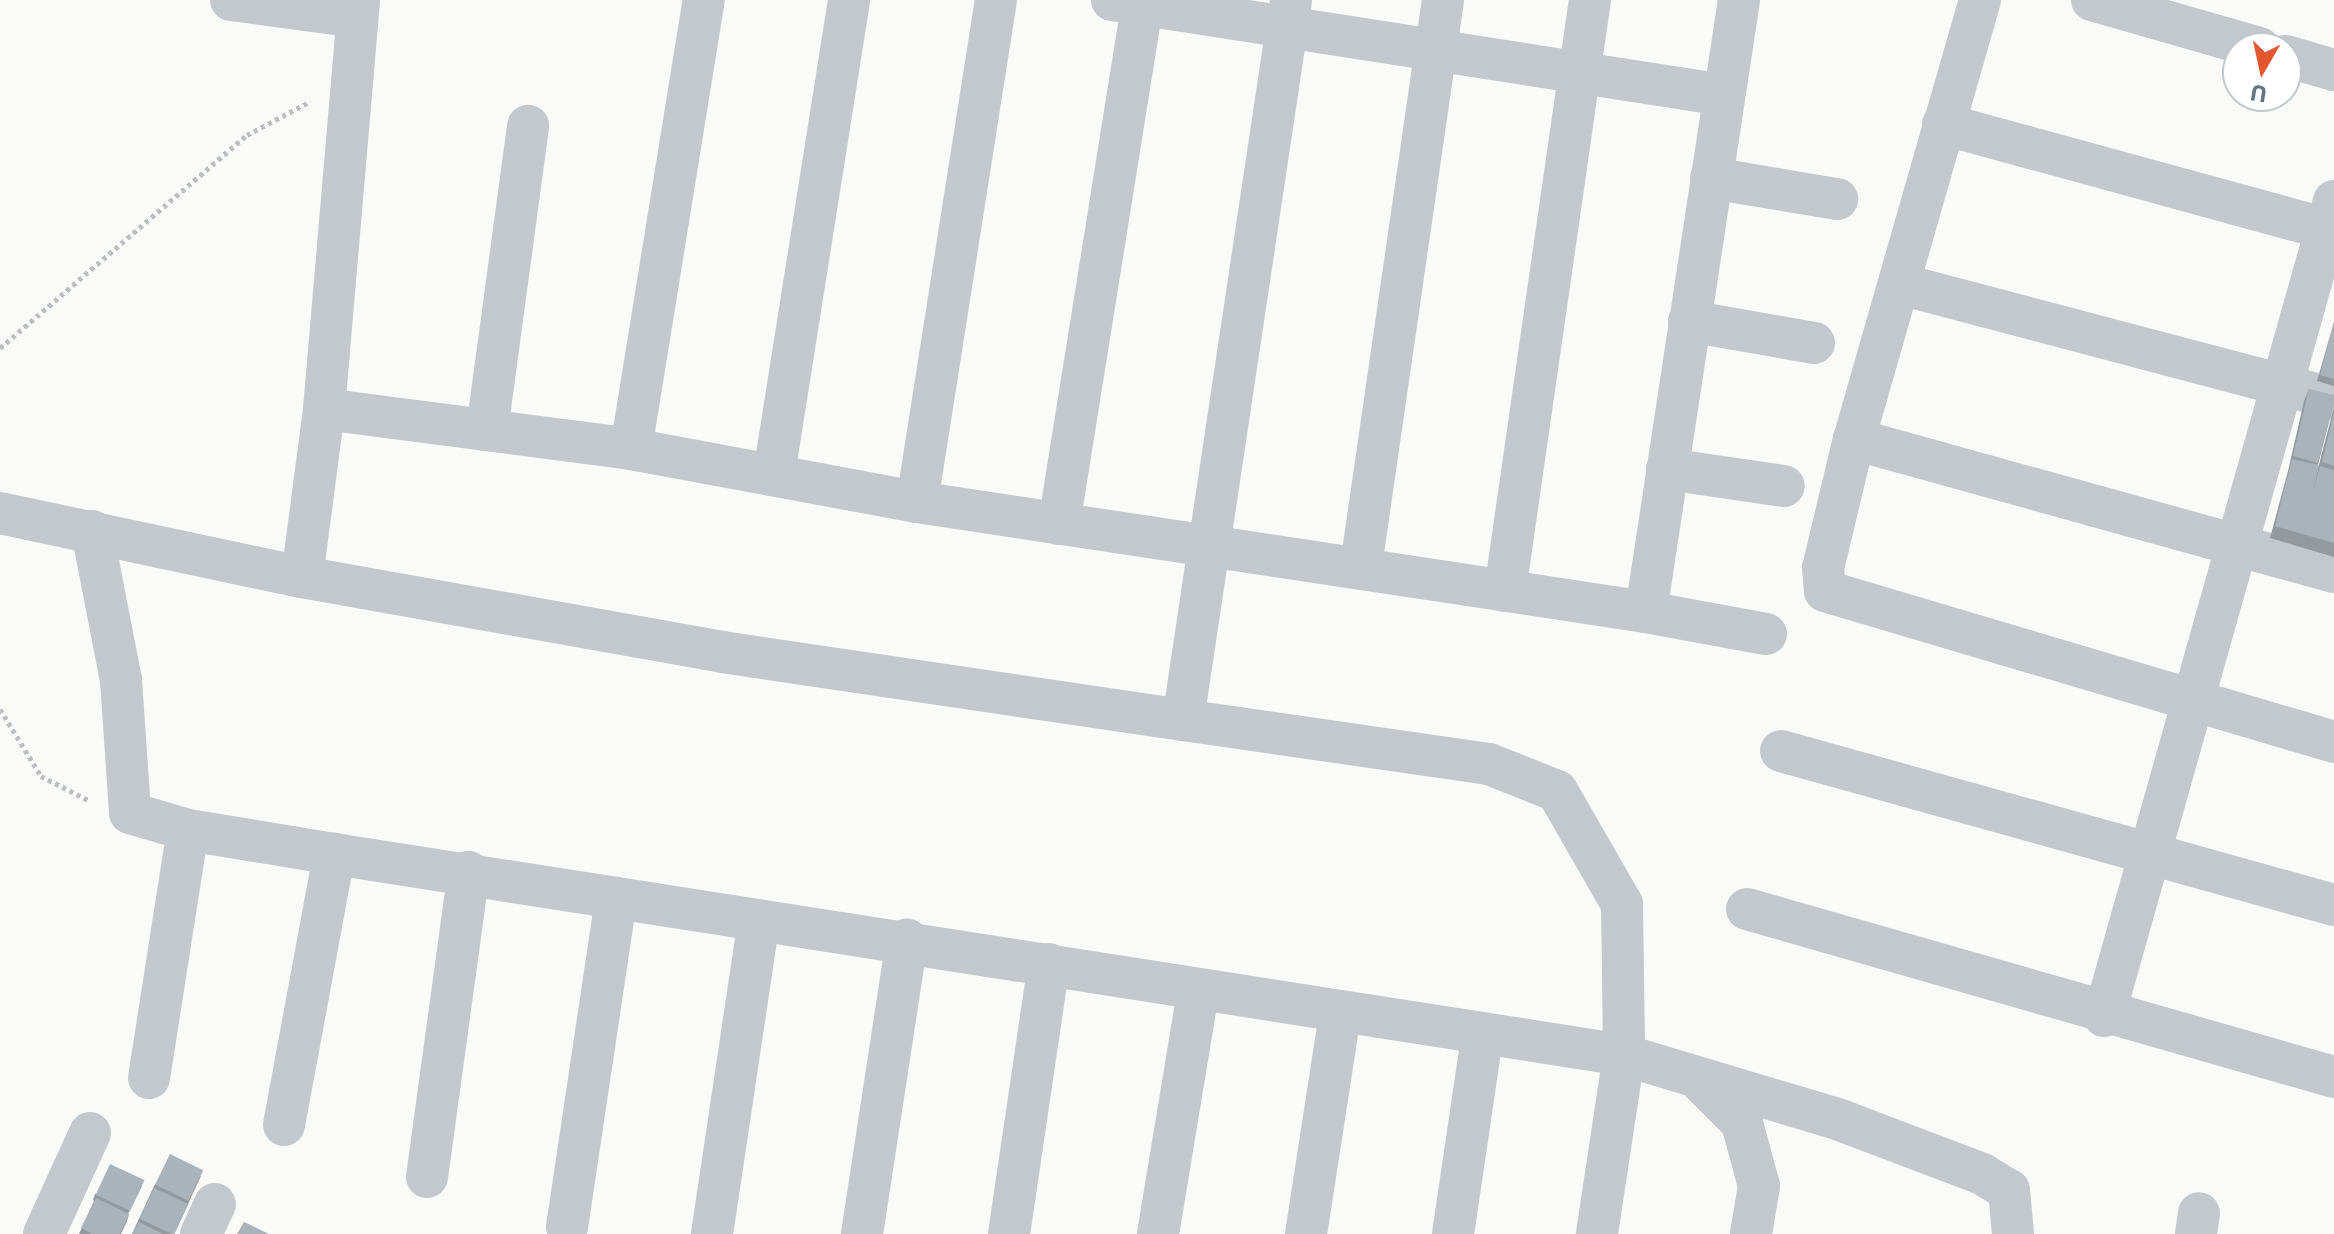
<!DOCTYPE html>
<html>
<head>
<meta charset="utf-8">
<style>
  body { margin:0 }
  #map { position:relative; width:2334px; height:1234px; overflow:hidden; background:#fafaf8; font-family:Commissioner,sans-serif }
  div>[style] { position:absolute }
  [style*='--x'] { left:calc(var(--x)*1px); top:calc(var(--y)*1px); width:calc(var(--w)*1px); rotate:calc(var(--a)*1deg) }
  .path>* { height:5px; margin-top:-2.5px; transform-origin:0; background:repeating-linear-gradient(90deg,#bbbfc2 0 4px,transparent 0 8px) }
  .street>* { height:42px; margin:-21px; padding:0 21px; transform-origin:21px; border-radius:21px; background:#c3c8cc }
  .wall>* { inset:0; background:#929a9f }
  .building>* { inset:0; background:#aab3b9; transform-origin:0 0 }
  span { translate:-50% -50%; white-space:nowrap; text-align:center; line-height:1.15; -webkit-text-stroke:8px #fff; paint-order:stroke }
  .north { position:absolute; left:2222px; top:32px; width:80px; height:80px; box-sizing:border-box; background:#fff; border:2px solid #c1c8cd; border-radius:50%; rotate:189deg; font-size:22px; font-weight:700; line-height:32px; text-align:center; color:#657683 }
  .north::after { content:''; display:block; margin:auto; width:28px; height:36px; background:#e4572e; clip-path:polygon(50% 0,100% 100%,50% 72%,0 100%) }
</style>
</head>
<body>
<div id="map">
  <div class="path">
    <div style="--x:0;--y:348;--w:326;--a:-40.8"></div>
    <div style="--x:247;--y:135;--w:72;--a:-28"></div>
    <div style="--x:0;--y:709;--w:79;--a:58.5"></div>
    <div style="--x:41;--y:776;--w:55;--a:27"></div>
  </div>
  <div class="street">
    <div style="--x:231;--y:0;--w:127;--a:7.7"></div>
    <div style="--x:1112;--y:0;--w:619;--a:8.82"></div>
    <div style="--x:1980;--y:0;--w:457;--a:106"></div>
    <div style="--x:1854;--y:439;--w:133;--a:103.5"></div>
    <div style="--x:1823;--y:568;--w:23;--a:85"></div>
    <div style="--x:1825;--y:591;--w:531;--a:16.52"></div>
    <div style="--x:2092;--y:0;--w:174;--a:16"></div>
    <div style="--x:2286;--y:56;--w:50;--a:16.3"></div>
    <div style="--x:1943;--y:124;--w:405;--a:15.3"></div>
    <div style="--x:1711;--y:178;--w:128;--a:9.5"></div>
    <div style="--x:1900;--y:284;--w:449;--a:14.8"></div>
    <div style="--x:1689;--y:321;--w:127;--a:10"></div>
    <div style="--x:324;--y:409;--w:410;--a:-85.1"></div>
    <div style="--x:487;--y:430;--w:307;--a:-82.3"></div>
    <div style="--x:1854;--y:439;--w:498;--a:15.5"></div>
    <div style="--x:631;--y:449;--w:455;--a:-80.8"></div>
    <div style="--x:1667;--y:469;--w:118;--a:8.3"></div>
    <div style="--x:774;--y:474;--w:480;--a:-81"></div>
    <div style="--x:917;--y:502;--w:508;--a:-81.06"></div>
    <div style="--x:0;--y:513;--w:309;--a:12"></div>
    <div style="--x:302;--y:577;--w:427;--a:10.1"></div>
    <div style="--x:722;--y:652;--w:466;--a:8.4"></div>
    <div style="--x:1183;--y:720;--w:728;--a:-81.47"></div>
    <div style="--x:1059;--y:524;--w:531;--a:-80.89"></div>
    <div style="--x:92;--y:531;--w:152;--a:79"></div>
    <div style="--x:121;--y:680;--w:133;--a:86.1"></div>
    <div style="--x:130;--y:813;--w:60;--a:16.3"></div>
    <div style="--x:188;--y:830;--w:148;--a:9.3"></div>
    <div style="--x:334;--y:854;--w:1306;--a:8.86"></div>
    <div style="--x:1624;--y:1055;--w:226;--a:16.7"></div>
    <div style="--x:1840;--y:1120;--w:152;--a:20.8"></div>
    <div style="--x:1982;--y:1174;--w:31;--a:31"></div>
    <div style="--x:2009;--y:1190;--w:44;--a:84.8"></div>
    <div style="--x:1361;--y:566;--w:572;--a:-81.76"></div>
    <div style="--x:302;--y:577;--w:169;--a:-82.5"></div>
    <div style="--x:324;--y:409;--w:310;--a:7.4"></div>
    <div style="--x:631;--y:449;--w:291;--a:10.5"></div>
    <div style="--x:917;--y:502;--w:737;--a:8.58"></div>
    <div style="--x:1646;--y:612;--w:619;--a:-81.36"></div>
    <div style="--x:1505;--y:591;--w:597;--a:-81.82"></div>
    <div style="--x:1646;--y:612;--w:122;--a:10.4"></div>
    <div style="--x:1183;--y:720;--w:309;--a:8.2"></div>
    <div style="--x:1489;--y:764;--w:73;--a:21.7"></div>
    <div style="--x:1557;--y:791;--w:130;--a:60.1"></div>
    <div style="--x:1622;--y:904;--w:151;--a:89.2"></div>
    <div style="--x:1624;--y:1055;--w:181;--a:98.6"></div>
    <div style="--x:1781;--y:751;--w:574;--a:15.56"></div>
    <div style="--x:1747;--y:909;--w:611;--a:15.97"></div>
    <div style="--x:2104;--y:1016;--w:847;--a:-74.24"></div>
    <div style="--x:149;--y:1078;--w:251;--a:-81.1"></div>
    <div style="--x:1701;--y:1082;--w:58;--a:45"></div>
    <div style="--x:1742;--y:1123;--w:65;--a:74.9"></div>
    <div style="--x:1759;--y:1186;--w:49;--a:99.5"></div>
    <div style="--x:284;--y:1125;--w:276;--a:-79.5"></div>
    <div style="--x:427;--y:1177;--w:308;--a:-82.2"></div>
    <div style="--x:567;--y:1227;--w:333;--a:-81.5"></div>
    <div style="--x:44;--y:1234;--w:111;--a:-65.5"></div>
    <div style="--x:201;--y:1234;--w:33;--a:-65"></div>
    <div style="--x:712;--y:1234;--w:317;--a:-81.5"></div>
    <div style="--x:862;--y:1234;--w:298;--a:-81.3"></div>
    <div style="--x:1009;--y:1234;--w:273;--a:-81.6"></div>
    <div style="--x:1158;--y:1234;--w:244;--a:-80.6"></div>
    <div style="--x:1306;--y:1234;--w:223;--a:-81.2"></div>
    <div style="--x:1453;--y:1234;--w:199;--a:-81.6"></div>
    <div style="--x:2196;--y:1234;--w:21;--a:-82"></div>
  </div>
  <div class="wall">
    <div style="clip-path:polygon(2334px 322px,2334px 386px,2317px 381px)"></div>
    <div style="clip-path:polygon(2309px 389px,2334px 402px,2318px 465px,2316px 476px,2334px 407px,2334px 557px,2270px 538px,2288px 471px,2304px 401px)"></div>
    <div style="clip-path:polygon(201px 1176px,174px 1234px,132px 1234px,155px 1184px)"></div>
    <div style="clip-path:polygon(142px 1186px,128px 1214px,129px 1214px,127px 1221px,121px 1234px,79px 1234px,94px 1201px,93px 1200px,95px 1194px)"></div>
  </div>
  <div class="building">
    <div style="clip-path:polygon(2334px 322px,2334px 379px,2320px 375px)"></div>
    <div style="clip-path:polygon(2309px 389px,2334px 395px,2334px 402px,2318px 463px,2293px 456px)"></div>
    <div style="clip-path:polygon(2334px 412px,2334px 466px,2322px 462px)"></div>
    <div style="clip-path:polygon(2292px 459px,2319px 465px,2313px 493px,2320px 466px,2334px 470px,2334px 543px,2275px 526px)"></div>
    <div style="left:170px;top:1154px;width:37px;height:34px;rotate:26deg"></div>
    <div style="left:110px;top:1164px;width:38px;height:34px;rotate:25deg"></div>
    <div style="left:154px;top:1188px;width:38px;height:34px;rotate:25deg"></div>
    <div style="clip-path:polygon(96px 1198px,129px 1214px,120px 1234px,92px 1234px,81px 1228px)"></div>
    <div style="clip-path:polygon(139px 1222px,163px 1234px,132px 1234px)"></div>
    <div style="clip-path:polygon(244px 1222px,269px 1234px,237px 1234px)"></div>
  </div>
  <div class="north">U</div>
</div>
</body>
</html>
